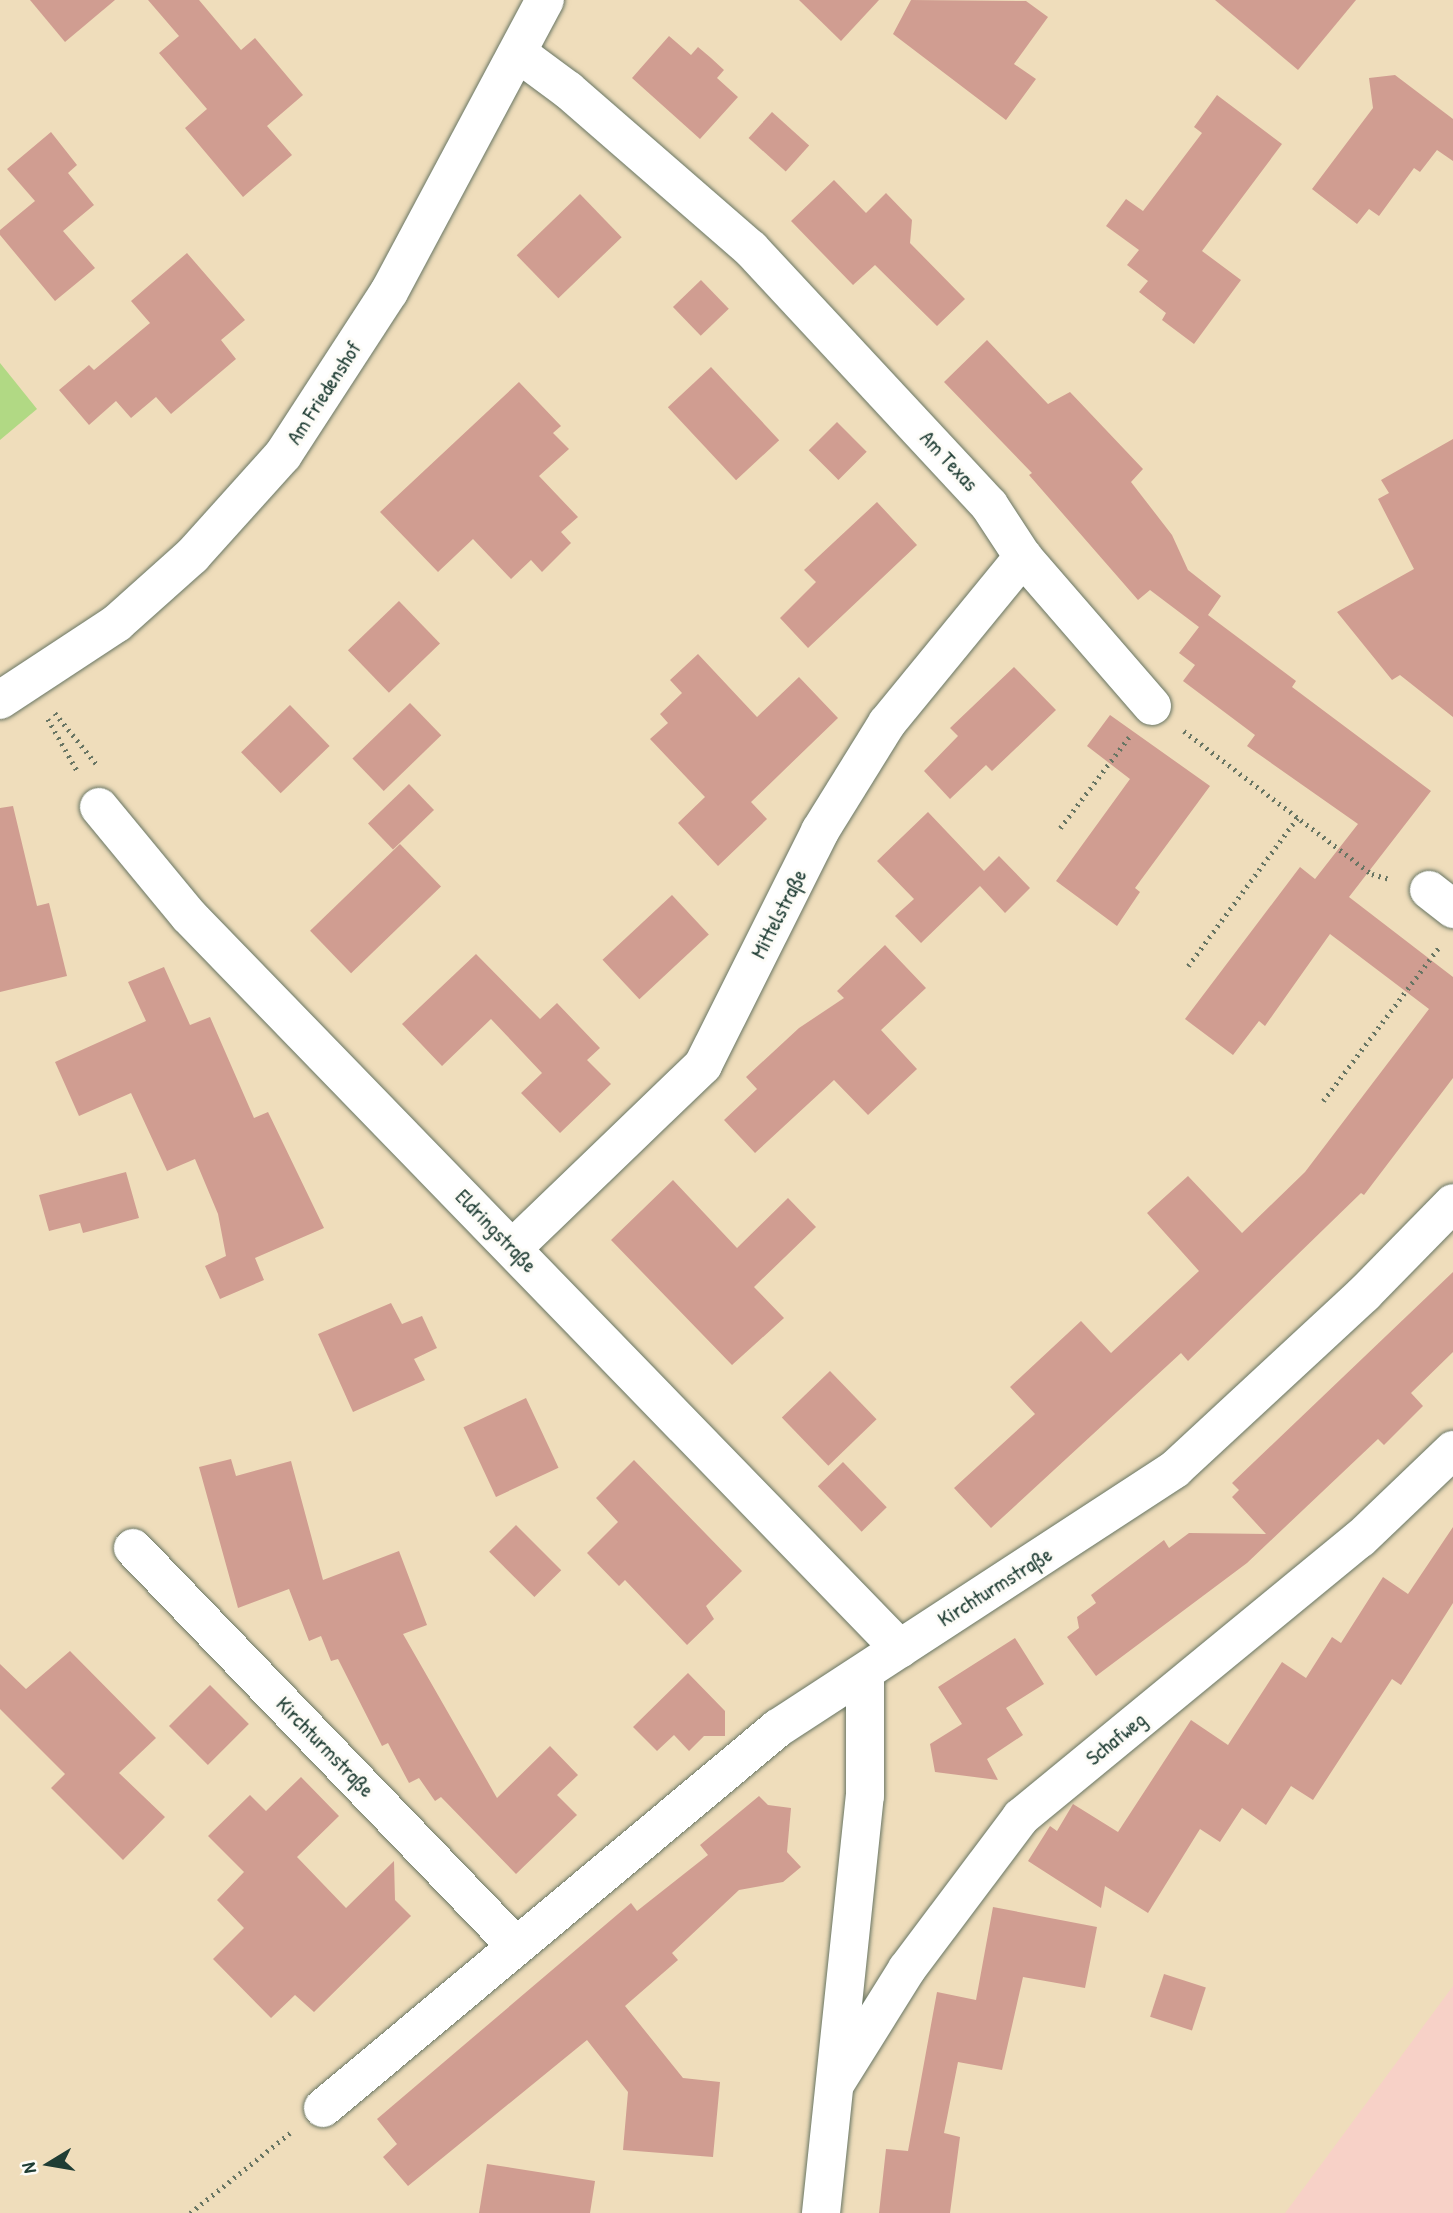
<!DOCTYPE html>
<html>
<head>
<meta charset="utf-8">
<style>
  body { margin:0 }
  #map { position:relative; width:1453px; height:2213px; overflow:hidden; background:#efddbb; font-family:"Patrick Hand",sans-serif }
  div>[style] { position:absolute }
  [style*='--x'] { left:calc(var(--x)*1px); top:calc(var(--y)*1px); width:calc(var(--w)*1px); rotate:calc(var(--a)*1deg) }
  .built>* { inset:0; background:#f7d1c7 }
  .green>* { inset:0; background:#b1d984 }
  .building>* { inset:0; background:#d09d91; transform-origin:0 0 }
  .path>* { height:4.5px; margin-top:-2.25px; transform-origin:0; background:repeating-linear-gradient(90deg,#687563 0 2px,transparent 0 7px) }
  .roads { filter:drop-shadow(0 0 2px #687563) drop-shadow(0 0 2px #687563) }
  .street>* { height:38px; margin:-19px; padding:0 19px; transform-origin:19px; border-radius:19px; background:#fff }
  span { translate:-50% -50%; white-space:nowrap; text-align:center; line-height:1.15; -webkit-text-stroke:6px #fdfcf7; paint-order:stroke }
  .street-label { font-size:21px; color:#1f3d34 }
  .north { position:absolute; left:14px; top:2129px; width:70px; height:70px; -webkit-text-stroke:5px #fdfcf7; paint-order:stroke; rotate:259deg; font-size:19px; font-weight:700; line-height:28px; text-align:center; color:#1f3d34 }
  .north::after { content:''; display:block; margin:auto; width:24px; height:32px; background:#1f3d34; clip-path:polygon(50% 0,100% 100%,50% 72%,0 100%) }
</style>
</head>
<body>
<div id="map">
  <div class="built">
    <div style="clip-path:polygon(1453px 1986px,1453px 2213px,1285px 2213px,1300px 2193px)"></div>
  </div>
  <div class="green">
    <div style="clip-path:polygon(0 363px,37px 409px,0 440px)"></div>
  </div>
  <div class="building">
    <div style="clip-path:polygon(30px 0,115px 0,65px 42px)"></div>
    <div style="clip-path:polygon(148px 0,199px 0,241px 50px,255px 38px,303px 95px,267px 126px,292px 155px,243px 197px,185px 128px,207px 109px,159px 53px,179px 36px)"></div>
    <div style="clip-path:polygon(799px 0,879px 0,841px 41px)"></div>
    <div style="clip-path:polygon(911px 0,1026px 1px,1048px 17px,1014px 64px,1036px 79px,1006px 120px,893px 34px)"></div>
    <div style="clip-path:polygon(1215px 0,1356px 0,1298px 70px)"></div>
    <div style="clip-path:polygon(669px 36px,691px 55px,698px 47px,711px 58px,724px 70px,717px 78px,738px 97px,700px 139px,632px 78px)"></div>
    <div style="clip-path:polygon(1395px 75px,1453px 119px,1453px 161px,1437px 150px,1420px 172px,1414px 168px,1379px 216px,1369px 209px,1357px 224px,1312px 189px,1373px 108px,1369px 78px)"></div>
    <div style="clip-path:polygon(1217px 95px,1282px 144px,1202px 251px,1241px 280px,1194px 344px,1162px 320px,1166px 313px,1139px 292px,1148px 281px,1127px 265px,1139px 250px,1106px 226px,1126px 199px,1143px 211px,1202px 133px,1194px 127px)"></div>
    <div style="left:772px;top:112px;width:50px;height:35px;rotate:42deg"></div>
    <div style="clip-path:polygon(51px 132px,77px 165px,68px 173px,94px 205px,63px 231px,95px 268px,55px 301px,0 235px,0 230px,35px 201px,7px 169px)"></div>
    <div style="clip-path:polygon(834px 180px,866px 213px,886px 193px,912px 220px,910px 243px,965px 299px,937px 326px,875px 265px,853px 285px,791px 221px)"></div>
    <div style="left:580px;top:194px;width:60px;height:88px;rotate:46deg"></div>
    <div style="clip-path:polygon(187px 253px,245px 320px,221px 340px,236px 359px,171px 414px,156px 397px,131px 418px,116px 401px,89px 425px,59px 390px,89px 365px,94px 370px,150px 323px,131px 301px)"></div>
    <div style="left:701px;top:280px;width:40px;height:39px;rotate:46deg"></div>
    <div style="clip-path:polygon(987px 340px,1048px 404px,1070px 392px,1143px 469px,1131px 482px,1172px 535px,1188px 570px,1221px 596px,1208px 615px,1296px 681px,1292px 687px,1431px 791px,1349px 897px,1453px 977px,1453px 1078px,1364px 1195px,1361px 1193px,1188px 1361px,1181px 1353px,991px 1528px,954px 1488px,1035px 1414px,1010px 1387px,1081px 1321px,1111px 1353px,1199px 1271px,1147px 1213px,1188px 1176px,1242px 1233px,1305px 1172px,1429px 1009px,1330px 934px,1265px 1026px,1259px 1021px,1233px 1055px,1185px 1019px,1300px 867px,1315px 879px,1358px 824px,1247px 746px,1255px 735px,1183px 681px,1195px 665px,1179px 653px,1199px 627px,1150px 590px,1138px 600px,1029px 475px,1032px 473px,944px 382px)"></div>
    <div style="left:711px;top:367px;width:100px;height:59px;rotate:47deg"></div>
    <div style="clip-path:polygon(519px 382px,561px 426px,553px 433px,569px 449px,539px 476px,578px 517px,561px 532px,571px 543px,542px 572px,531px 560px,511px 579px,473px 539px,438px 572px,380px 512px)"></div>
    <div style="left:837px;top:422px;width:42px;height:40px;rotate:45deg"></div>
    <div style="clip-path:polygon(1453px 439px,1453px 717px,1400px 675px,1392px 680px,1337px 612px,1414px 569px,1378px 499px,1389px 493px,1381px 480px)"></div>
    <div style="clip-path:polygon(877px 502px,917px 545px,808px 648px,780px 618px,816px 582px,804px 570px)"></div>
    <div style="left:399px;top:601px;width:59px;height:71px;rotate:46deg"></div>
    <div style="clip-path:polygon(698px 654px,757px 717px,799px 677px,838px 718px,751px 802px,767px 819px,718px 866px,678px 823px,705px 797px,650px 739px,668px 723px,660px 714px,682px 693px,670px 680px)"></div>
    <div style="clip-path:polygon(1014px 667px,1056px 710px,992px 771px,986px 765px,950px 799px,924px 771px,958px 736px,950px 728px)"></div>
    <div style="left:410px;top:703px;width:45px;height:80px;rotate:46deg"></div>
    <div style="left:290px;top:705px;width:57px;height:68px;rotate:46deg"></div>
    <div style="clip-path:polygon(1110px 715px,1210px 786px,1135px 888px,1140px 892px,1117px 926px,1056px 881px,1130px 779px,1087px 746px)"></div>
    <div style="left:409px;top:784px;width:36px;height:57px;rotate:46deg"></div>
    <div style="clip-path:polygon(13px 806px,37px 906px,49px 903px,67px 976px,0 992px,0 808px)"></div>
    <div style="clip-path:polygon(928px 812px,984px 871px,999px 856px,1030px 888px,1005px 913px,980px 886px,921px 943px,895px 916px,914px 899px,877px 861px)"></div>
    <div style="left:400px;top:844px;width:59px;height:125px;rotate:46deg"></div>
    <div style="left:672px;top:895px;width:54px;height:95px;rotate:47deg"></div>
    <div style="clip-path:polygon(885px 945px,926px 988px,881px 1030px,917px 1069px,868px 1115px,834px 1080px,755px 1153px,724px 1120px,757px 1089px,746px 1077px,799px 1028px,844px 998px,837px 991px)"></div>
    <div style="clip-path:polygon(476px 954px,540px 1019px,557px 1003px,600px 1048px,587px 1060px,611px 1084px,560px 1133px,521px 1093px,542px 1073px,491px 1019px,442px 1066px,402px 1024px)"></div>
    <div style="clip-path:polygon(164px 967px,190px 1025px,210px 1017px,254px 1118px,268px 1112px,324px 1228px,255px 1258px,264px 1280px,220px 1299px,205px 1266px,226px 1256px,218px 1214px,195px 1159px,167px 1171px,131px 1093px,79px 1116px,55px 1062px,146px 1021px,128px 982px)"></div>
    <div style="clip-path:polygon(126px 1172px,139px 1218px,83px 1233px,80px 1223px,49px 1231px,39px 1195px)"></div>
    <div style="clip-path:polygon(673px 1180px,737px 1248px,788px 1198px,816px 1227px,754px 1287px,784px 1318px,732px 1365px,611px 1240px)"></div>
    <div style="clip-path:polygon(1453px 1272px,1453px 1352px,1411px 1393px,1423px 1406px,1384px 1445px,1378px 1439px,1247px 1563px,1096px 1676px,1067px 1637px,1079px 1628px,1077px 1617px,1096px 1603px,1091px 1595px,1164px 1540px,1169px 1548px,1189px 1533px,1266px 1534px,1232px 1497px,1239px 1490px,1232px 1483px)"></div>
    <div style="clip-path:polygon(391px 1303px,402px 1324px,422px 1316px,437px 1348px,414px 1359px,425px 1380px,353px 1412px,318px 1334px)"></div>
    <div style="left:830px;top:1371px;width:67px;height:67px;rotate:46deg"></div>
    <div style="left:526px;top:1398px;width:77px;height:69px;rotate:65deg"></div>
    <div style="clip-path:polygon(231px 1459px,236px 1476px,291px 1461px,323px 1580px,399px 1551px,427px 1625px,403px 1634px,497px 1798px,550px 1746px,578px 1775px,557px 1795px,577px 1815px,516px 1874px,441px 1797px,435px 1801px,419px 1778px,409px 1783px,388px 1743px,382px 1746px,338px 1659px,331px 1661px,321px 1636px,309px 1641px,289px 1589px,238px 1608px,199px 1467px)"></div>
    <div style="clip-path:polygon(634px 1460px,742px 1571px,706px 1606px,714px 1619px,687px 1645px,625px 1580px,619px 1586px,587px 1553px,618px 1522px,596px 1498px)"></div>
    <div style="left:843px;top:1462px;width:63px;height:35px;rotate:46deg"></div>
    <div style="left:516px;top:1525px;width:64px;height:38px;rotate:45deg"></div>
    <div style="clip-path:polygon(1453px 1527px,1453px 1603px,1401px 1685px,1392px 1679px,1313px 1800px,1291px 1786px,1266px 1825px,1242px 1808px,1220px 1842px,1200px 1829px,1148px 1913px,1105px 1886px,1101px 1908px,1028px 1861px,1050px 1826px,1057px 1831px,1073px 1804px,1118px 1832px,1191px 1720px,1228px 1745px,1282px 1662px,1306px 1678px,1332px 1637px,1341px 1643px,1383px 1577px,1408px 1594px)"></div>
    <div style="clip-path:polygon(1015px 1638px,1044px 1684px,1006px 1708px,1023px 1735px,987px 1759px,998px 1780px,935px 1772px,930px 1744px,962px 1724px,938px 1687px)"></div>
    <div style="clip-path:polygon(70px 1651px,156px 1738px,119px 1773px,165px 1817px,123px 1860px,51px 1788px,65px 1774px,0 1709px,0 1664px,26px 1689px)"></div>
    <div style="clip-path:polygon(688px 1673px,725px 1711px,725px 1736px,704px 1736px,689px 1751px,674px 1735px,657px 1751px,633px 1727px)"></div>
    <div style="left:210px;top:1685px;width:55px;height:58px;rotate:45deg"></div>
    <div style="clip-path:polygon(301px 1777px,339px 1816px,297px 1857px,346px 1908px,394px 1861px,395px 1900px,411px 1916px,314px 2012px,295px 1995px,271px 2018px,213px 1959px,244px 1928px,217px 1900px,244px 1872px,208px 1836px,250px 1795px,266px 1811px)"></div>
    <div style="clip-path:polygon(759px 1796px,768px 1805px,791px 1808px,787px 1852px,801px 1867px,783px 1882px,739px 1890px,672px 1953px,678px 1960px,625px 2006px,683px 2078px,720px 2082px,713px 2157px,623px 2150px,628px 2092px,587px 2040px,408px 2186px,383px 2157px,397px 2144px,377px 2119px,631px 1903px,637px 1911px,708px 1855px,700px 1845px)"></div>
    <div style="clip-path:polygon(993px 1907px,1097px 1927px,1085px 1988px,1023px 1977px,1002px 2070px,958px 2062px,944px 2133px,960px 2137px,950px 2213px,879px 2213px,886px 2149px,908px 2151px,937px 1992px,976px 2000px)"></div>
    <div style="left:1164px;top:1974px;width:44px;height:45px;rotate:18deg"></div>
    <div style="clip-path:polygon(487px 2164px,595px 2181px,590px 2213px,479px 2213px)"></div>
  </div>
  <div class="path">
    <div style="--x:55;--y:713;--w:68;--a:50.9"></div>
    <div style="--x:48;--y:719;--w:61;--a:60.5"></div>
    <div style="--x:1184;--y:731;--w:236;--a:37.3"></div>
    <div style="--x:1372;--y:874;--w:18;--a:16"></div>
    <div style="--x:1060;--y:828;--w:114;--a:-52.8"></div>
    <div style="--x:1188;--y:966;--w:184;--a:-53.6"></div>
    <div style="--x:1323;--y:1101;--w:194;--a:-53"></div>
    <div style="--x:190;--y:2213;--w:128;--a:-38.7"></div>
  </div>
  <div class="roads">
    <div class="street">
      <div style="--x:518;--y:53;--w:62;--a:36.5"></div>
      <div style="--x:568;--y:90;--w:242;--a:41"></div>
      <div style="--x:751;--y:249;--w:350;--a:47.1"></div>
      <div style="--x:989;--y:505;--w:62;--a:56.8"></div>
      <div style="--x:1023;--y:557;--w:197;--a:49.1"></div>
      <div style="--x:0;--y:700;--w:140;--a:-33.3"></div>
      <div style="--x:117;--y:623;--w:101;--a:-41.8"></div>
      <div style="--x:192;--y:556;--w:136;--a:-48"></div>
      <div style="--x:283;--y:455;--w:194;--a:-57"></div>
      <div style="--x:389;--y:292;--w:331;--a:-61.9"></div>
      <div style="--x:99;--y:807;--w:141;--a:50.5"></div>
      <div style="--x:189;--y:916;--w:1021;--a:45.87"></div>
      <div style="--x:1429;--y:890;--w:31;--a:38"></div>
      <div style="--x:513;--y:1248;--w:264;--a:-43.9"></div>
      <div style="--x:703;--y:1065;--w:262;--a:-63.4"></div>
      <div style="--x:820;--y:831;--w:127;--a:-58.2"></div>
      <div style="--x:887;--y:723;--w:215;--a:-50.7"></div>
      <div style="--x:133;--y:1548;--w:552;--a:46.1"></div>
      <div style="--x:837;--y:2081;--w:132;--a:-58"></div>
      <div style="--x:907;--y:1969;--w:190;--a:-53.1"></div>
      <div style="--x:1021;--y:1817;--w:438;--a:-39.4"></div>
      <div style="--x:1360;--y:1539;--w:129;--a:-43.7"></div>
      <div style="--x:323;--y:2108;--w:593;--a:-39.87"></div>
      <div style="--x:778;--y:1728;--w:474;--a:-33.1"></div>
      <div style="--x:1175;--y:1469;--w:258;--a:-42.8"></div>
      <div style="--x:1364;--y:1294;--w:127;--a:-45.6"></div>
      <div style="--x:821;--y:2213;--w:419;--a:-84"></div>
      <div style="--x:865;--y:1796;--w:122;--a:-90"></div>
    </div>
  </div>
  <div class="street-label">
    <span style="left:324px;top:393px;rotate:-57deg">Am Friedenshof</span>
    <span style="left:949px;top:461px;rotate:47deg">Am Texas</span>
    <span style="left:779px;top:914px;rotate:-63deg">Mittelstraße</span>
    <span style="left:496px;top:1231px;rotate:46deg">Eldringstraße</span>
    <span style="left:995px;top:1587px;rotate:-32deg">Kirchturmstraße</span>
    <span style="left:1116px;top:1739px;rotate:-39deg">Schafweg</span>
    <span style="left:325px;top:1747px;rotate:46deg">Kirchturmstraße</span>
  </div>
  <div class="north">N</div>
</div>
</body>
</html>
